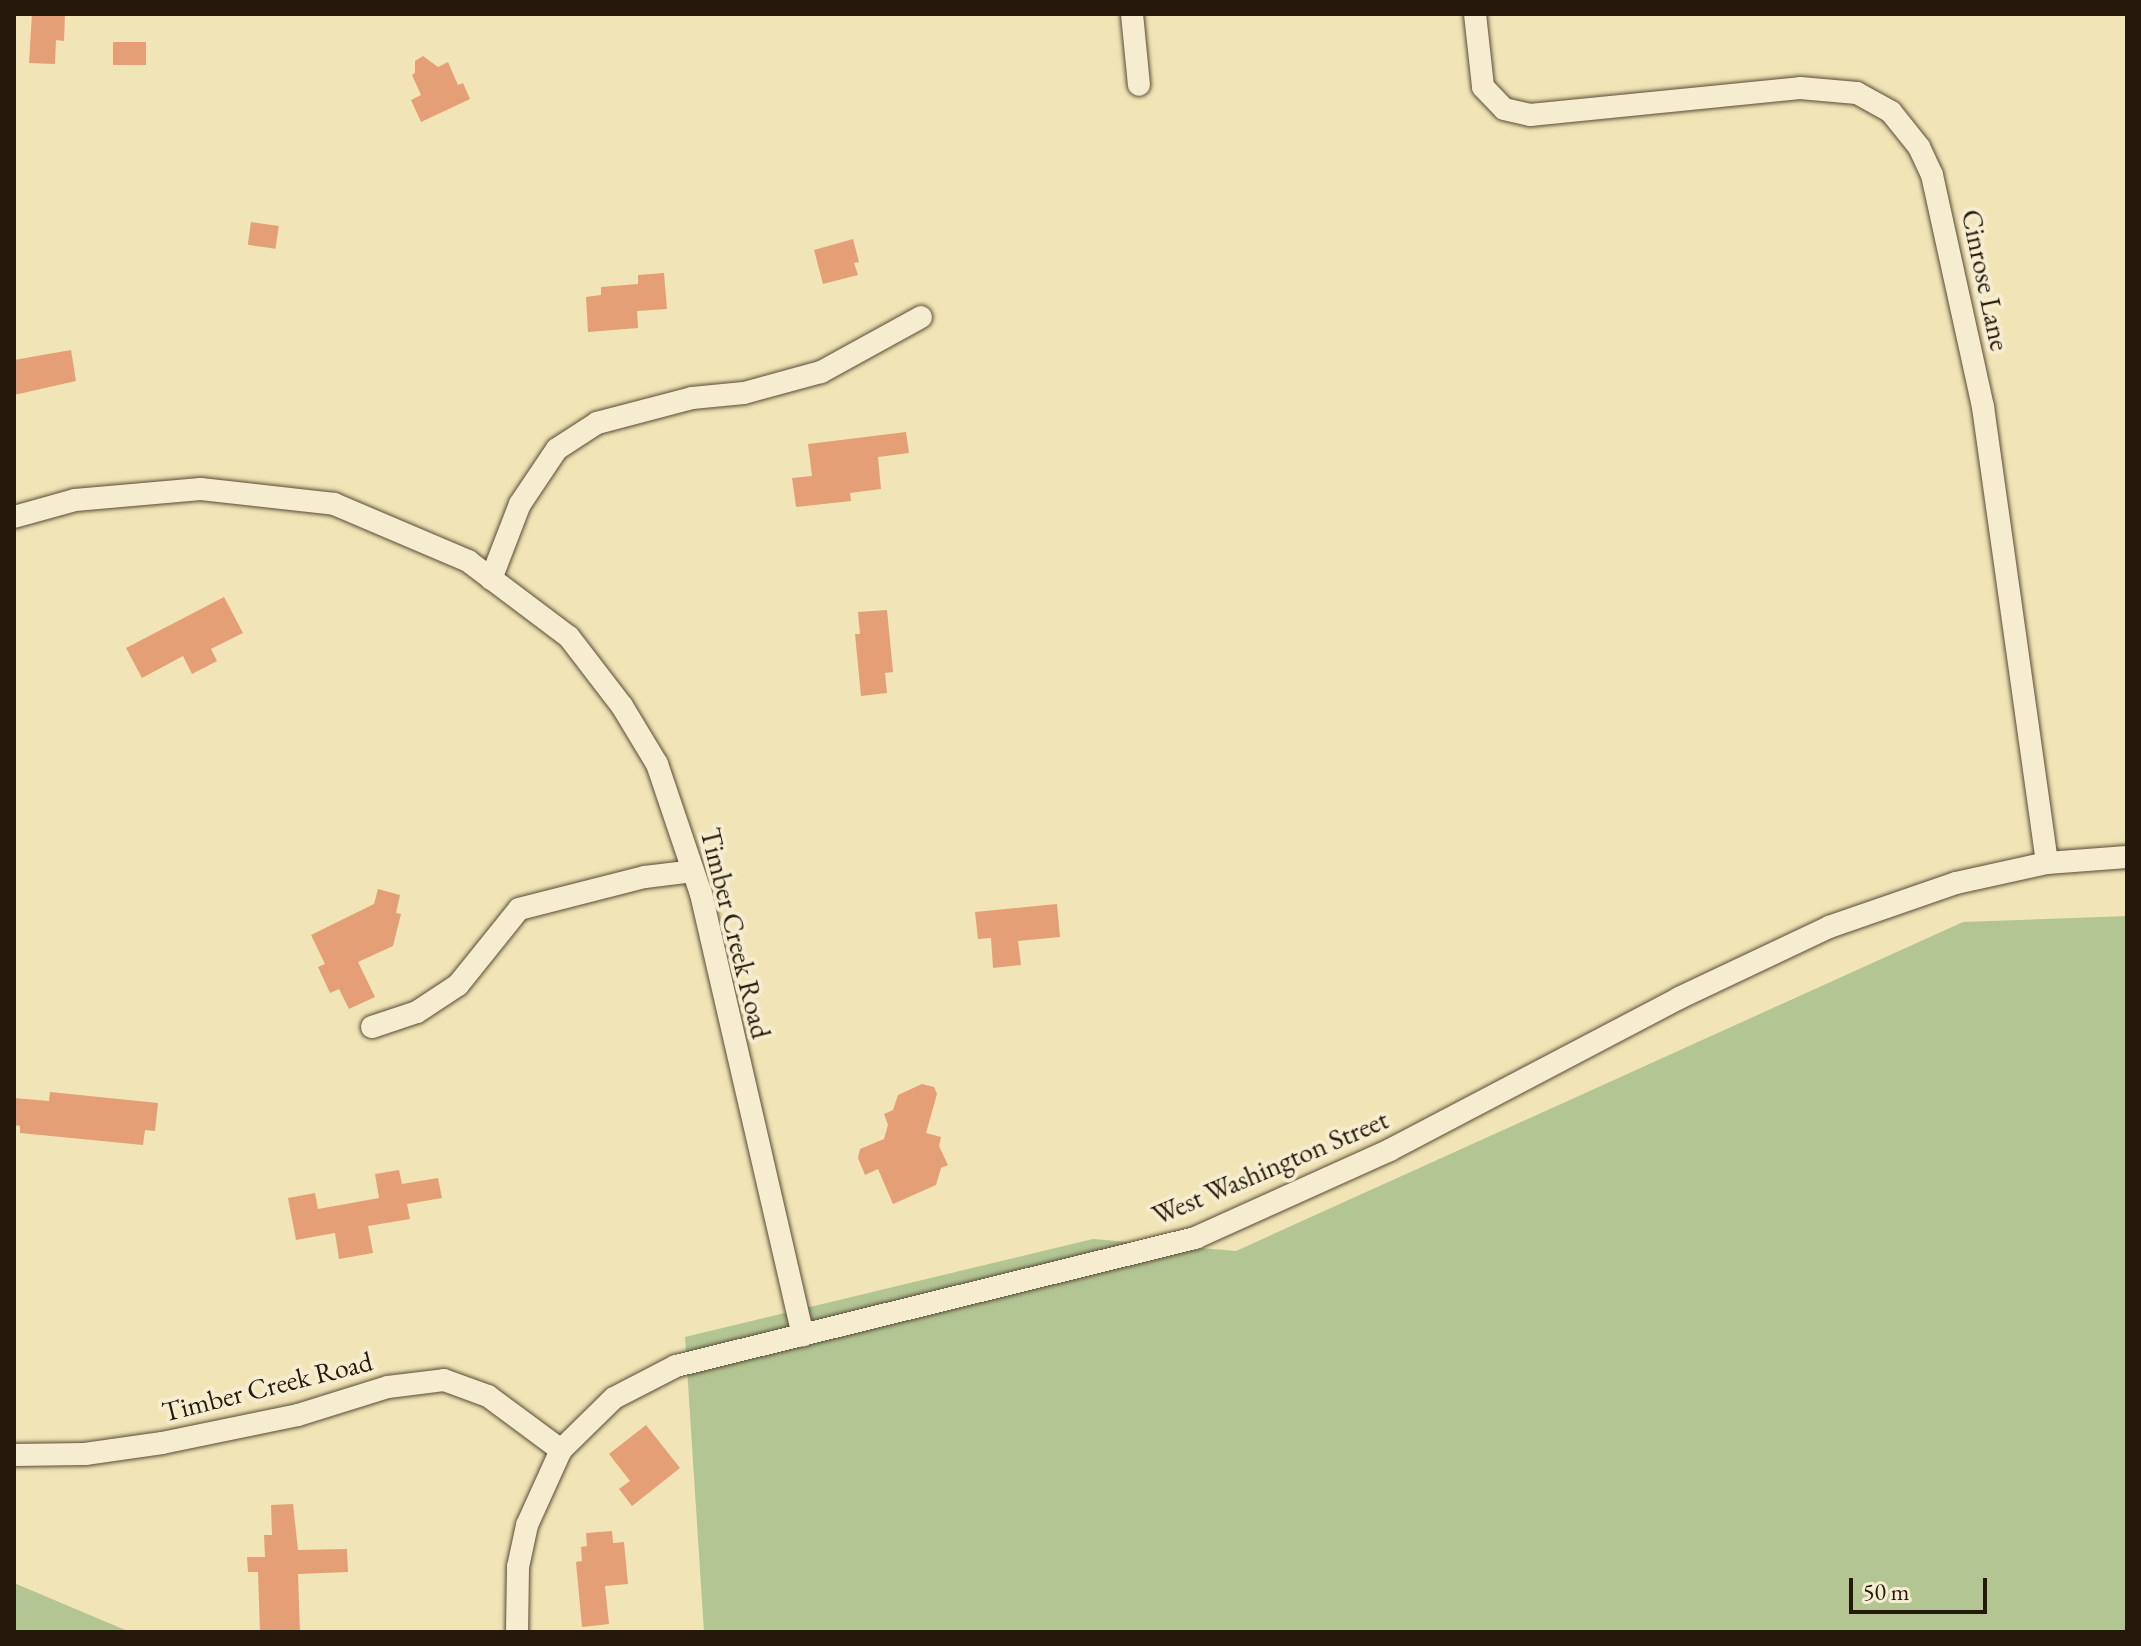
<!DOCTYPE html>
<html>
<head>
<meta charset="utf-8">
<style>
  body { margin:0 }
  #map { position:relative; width:2141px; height:1646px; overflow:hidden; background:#f1e4b6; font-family:"EB Garamond",serif }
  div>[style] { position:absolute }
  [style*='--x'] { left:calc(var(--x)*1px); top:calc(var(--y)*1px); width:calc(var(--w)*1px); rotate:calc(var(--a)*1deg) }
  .green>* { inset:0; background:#b3c593 }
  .building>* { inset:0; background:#e49f76; transform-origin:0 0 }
  .roads { filter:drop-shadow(0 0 2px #584c36) drop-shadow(0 0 2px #584c36) }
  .minor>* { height:22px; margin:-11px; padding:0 11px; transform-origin:11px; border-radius:11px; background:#f6edd0 }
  span { translate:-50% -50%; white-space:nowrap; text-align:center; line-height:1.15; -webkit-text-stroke:8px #f6edd0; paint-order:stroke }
  .street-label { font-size:28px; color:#25190b }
  .frame { position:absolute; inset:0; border:16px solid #25190b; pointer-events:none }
  .scale { position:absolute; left:1849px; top:1578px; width:138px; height:36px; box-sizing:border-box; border:4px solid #25190b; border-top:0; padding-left:10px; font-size:24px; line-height:28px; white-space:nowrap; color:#25190b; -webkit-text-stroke:6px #f6edd0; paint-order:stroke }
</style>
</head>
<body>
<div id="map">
  <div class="green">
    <div style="clip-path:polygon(2127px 916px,2127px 1632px,704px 1632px,685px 1337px,1093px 1239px,1236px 1251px,1963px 922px)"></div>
    <div style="clip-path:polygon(14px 1583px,130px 1632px,14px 1632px)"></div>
  </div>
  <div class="building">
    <div style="clip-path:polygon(32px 14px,65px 14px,64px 41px,56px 40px,55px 64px,29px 63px)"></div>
    <div style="left:146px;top:42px;width:23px;height:33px;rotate:90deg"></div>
    <div style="clip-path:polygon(423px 56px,438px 67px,448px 62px,458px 85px,463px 83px,470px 99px,421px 122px,411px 100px,421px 95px,412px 75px,415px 73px,415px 61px)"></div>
    <div style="left:251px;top:222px;width:28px;height:23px;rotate:8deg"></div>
    <div style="clip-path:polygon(853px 239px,859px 262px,854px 263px,858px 275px,823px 284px,814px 250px)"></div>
    <div style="clip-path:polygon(664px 273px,667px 309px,637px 311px,638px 328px,588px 332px,586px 297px,601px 295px,601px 287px,638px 284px,638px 275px)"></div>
    <div style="clip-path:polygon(71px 350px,76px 381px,14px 395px,14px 360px)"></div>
    <div style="clip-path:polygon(906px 432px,909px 453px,878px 457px,881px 489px,850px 493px,851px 501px,796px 507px,792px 478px,812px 476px,808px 444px)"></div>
    <div style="clip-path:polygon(224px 597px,243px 633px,211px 649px,217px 661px,192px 674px,183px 656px,142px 678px,126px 648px)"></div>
    <div style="clip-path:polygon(887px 610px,893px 672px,885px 673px,887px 693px,861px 696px,855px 634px,860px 634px,858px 612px)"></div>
    <div style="clip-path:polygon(378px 889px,400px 895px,396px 913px,401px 914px,393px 946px,358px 962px,375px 997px,349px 1009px,339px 989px,330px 993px,318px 967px,325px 964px,311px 935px,374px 904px)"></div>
    <div style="clip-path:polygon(1057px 904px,1060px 937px,1018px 941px,1021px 965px,993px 968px,991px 938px,978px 939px,975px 912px)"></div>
    <div style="clip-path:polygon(922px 1084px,934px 1087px,937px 1094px,926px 1133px,941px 1137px,939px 1146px,948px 1165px,941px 1168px,936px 1185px,893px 1204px,878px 1169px,865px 1175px,858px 1158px,860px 1149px,884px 1139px,888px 1125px,884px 1114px,893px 1110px,898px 1095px)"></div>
    <div style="clip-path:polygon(50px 1092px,158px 1103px,155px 1131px,145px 1130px,143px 1145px,20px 1133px,20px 1126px,14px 1125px,14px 1098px,49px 1101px)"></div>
    <div style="clip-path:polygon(399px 1170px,402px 1184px,438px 1178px,442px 1198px,407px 1204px,410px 1219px,368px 1226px,373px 1253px,339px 1259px,335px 1233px,296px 1240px,288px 1198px,315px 1193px,318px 1209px,379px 1198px,375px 1174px)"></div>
    <div style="clip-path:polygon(646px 1425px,680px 1468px,632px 1506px,619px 1489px,630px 1481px,609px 1454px)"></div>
    <div style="clip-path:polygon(293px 1504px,298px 1550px,347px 1549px,348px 1572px,298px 1574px,300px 1632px,260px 1632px,258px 1572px,248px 1572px,247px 1557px,265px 1557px,264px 1535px,272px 1535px,271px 1505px)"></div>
    <div style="clip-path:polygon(612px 1531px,613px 1543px,624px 1542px,628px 1584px,605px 1586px,609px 1624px,582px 1627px,576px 1562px,582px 1561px,581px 1547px,587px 1546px,586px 1533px)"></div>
  </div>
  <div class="roads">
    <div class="minor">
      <div style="--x:1132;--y:14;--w:71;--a:84.4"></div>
      <div style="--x:1475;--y:14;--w:73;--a:83.7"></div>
      <div style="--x:1483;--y:87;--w:30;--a:46"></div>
      <div style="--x:1504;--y:109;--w:27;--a:13"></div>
      <div style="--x:1530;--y:115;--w:271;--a:-5.7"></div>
      <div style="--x:1800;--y:88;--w:57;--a:5"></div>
      <div style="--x:1857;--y:93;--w:39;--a:29"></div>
      <div style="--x:1891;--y:112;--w:45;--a:51.3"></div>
      <div style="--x:1919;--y:147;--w:31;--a:65"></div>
      <div style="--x:1932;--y:175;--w:238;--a:77.6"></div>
      <div style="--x:1983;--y:407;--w:460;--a:82"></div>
      <div style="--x:14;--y:517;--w:63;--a:-15.6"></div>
      <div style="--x:75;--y:500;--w:126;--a:-5"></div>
      <div style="--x:201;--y:489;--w:134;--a:6.4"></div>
      <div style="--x:334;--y:504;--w:146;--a:23"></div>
      <div style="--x:468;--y:561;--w:126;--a:37"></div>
      <div style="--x:569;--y:637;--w:87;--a:52.5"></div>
      <div style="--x:622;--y:706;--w:68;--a:58.9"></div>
      <div style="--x:657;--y:764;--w:137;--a:71.3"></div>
      <div style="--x:701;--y:894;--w:453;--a:77"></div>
      <div style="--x:491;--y:579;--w:80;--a:-68.9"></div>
      <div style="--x:520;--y:504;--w:66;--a:-56.1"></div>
      <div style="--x:557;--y:449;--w:48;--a:-33"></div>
      <div style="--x:597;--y:423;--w:98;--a:-14.7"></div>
      <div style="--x:692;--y:398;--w:52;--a:-5.5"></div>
      <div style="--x:744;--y:393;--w:80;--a:-15.3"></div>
      <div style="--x:821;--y:372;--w:114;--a:-28.8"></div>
      <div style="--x:372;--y:1027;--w:47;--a:-18.4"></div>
      <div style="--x:417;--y:1012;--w:49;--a:-33.4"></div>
      <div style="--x:458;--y:985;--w:97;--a:-51.2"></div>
      <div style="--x:519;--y:909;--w:130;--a:-14.3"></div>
      <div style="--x:645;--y:877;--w:48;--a:-7.1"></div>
      <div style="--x:14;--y:1455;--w:71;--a:-0.8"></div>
      <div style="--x:85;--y:1454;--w:78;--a:-8.1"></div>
      <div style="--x:162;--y:1443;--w:139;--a:-11.6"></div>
      <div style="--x:298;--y:1415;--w:94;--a:-17.3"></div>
      <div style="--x:388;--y:1387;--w:56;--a:-7.1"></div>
      <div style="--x:444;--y:1380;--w:47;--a:20"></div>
      <div style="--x:488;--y:1396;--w:91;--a:36.5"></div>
      <div style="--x:517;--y:1632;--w:65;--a:-89.1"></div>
      <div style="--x:518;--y:1567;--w:43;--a:-77.9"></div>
      <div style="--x:527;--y:1525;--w:82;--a:-65.6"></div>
      <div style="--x:561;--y:1450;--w:74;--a:-44.5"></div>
      <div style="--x:614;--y:1398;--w:70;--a:-27.3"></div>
      <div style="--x:676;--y:1366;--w:535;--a:-13.85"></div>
      <div style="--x:1195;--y:1238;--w:214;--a:-24.3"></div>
      <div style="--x:1390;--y:1150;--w:327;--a:-27.7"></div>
      <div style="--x:1679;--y:998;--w:166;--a:-25.3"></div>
      <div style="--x:1829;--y:927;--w:134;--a:-19.1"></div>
      <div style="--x:1956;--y:883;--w:93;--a:-12.4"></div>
      <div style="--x:2047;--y:863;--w:80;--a:-4.3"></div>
    </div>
  </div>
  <div class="street-label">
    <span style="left:1986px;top:280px;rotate:78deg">Cinrose Lane</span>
    <span style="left:736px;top:933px;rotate:76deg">Timber Creek Road</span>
    <span style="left:1270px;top:1167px;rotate:-23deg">West Washington Street</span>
    <span style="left:267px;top:1386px;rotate:-14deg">Timber Creek Road</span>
  </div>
  <div class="frame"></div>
  <div class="scale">50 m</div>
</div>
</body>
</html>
